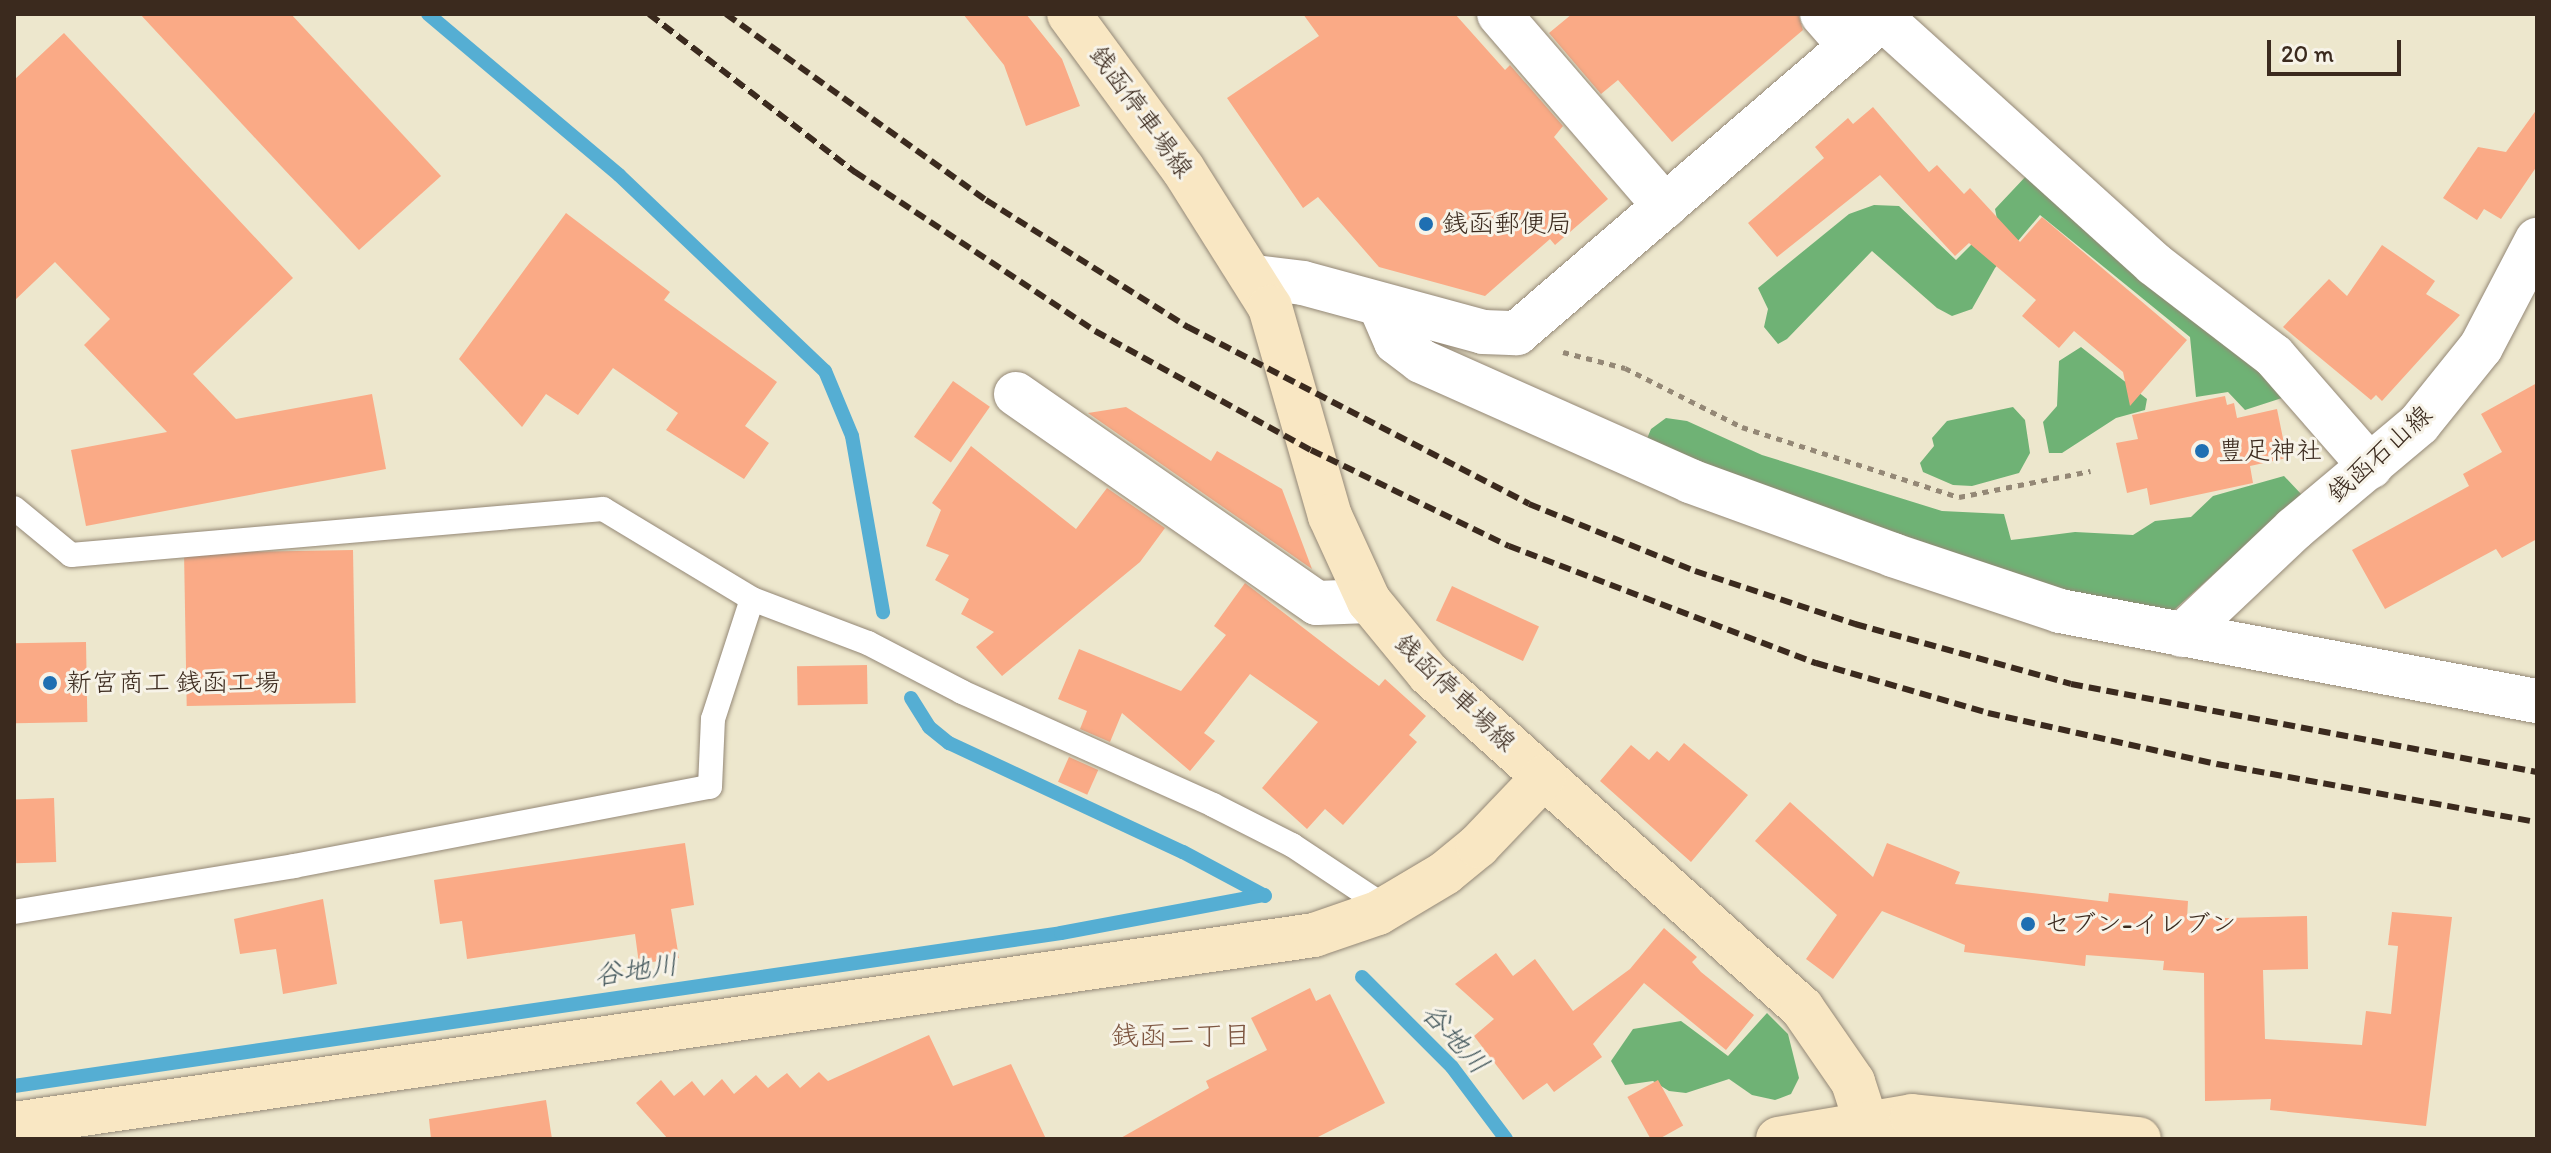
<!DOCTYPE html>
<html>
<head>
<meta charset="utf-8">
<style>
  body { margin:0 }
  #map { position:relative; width:2551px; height:1153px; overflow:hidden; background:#ede7cd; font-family:Itim,"Klee One",sans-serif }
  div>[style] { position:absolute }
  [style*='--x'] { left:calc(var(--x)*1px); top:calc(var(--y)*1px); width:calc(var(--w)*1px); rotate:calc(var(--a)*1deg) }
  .forest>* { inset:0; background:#6fb275 }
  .stream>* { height:14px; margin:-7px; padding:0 7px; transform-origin:7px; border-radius:7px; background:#55aed3 }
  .building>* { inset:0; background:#faaa86; transform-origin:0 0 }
  .path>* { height:5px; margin-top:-2.5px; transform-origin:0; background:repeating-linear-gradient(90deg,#948876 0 6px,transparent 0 12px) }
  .roads { filter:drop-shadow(0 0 2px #948876) drop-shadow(0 0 2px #948876) }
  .lane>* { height:24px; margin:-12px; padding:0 12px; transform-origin:12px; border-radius:12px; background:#fff }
  .street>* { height:44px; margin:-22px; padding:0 22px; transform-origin:22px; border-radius:22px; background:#fff }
  .secondary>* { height:44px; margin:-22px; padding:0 22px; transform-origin:22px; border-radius:22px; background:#f9e7c3 }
  .rail>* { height:6px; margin-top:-3px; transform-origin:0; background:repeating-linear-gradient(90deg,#3b2a1e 0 12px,transparent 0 18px) }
  .dots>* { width:22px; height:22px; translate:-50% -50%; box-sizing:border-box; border:4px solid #f7f3e8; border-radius:50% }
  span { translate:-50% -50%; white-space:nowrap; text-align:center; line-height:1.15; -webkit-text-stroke:6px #f7f3e8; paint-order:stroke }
  .street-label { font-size:26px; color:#3b2a1e }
  .poi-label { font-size:26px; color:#3b2a1e }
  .left { translate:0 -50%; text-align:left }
  .water-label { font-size:28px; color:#44585d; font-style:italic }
  .neighbourhood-label { font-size:28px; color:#7e5742 }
  .frame { position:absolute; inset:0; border:16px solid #3b2a1e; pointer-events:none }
  .scale { position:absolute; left:2267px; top:40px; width:134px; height:36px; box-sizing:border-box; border:4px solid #3b2a1e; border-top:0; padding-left:10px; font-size:24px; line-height:28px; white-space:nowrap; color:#3b2a1e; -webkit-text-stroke:6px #f7f3e8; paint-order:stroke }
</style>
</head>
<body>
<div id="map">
  <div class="forest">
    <div style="clip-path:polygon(2028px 174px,2256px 361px,2285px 397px,2245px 410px,2228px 392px,2196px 397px,2190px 337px,2040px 215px,1995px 268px,1972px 309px,1952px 316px,1937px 308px,1872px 251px,1787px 339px,1778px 344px,1764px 327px,1768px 309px,1758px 288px,1849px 214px,1874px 205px,1899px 206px,1956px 260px,1997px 219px,1995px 209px)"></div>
    <div style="clip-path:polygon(2081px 347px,2147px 399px,2145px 410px,2116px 418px,2062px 453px,2049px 453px,2043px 422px,2057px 406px,2059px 361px)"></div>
    <div style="clip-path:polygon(2013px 407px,2025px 420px,2030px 453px,2019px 473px,1972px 486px,1953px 485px,1923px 472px,1920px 463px,1934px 446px,1932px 438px,1947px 421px)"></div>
    <div style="clip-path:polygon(1666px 418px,1687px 421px,1762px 455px,1942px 511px,2004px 514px,2011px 540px,2075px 532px,2133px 535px,2155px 521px,2191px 517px,2213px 496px,2284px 476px,2302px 495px,2165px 618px,2060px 598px,1820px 518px,1646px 441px,1651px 429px)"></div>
    <div style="clip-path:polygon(1767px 1013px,1788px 1034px,1799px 1078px,1791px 1094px,1775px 1100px,1752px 1095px,1729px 1079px,1686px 1093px,1669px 1091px,1653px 1081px,1625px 1085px,1611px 1061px,1633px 1029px,1681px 1021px,1728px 1056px)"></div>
  </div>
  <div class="stream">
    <div style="--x:428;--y:14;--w:250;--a:40.1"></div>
    <div style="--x:619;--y:175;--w:284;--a:43.6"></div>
    <div style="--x:825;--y:371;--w:70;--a:67.4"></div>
    <div style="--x:852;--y:436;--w:179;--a:80"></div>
    <div style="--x:911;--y:698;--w:34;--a:58"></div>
    <div style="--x:929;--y:727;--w:26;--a:39"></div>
    <div style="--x:949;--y:743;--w:258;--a:25"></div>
    <div style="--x:1183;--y:852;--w:93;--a:28.2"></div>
    <div style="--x:1362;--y:977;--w:127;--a:45"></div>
    <div style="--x:1452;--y:1067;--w:90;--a:53.1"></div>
    <div style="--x:14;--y:1086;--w:1058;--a:-8.31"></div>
    <div style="--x:1061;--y:933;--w:207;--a:-10.6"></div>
  </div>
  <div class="building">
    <div style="clip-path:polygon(140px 14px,291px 14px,441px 176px,359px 250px)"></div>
    <div style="clip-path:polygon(963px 14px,1026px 14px,1062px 59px,1080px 106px,1026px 126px,1004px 65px)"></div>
    <div style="clip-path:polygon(1303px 14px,1455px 14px,1505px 70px,1510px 65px,1563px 126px,1554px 137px,1608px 199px,1555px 245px,1550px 239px,1485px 296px,1379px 267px,1318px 197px,1303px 208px,1227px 98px,1319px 36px)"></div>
    <div style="clip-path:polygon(1572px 14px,1798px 14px,1803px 30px,1672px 142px,1618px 80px,1601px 94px,1549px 33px)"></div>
    <div style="clip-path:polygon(64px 33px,293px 278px,193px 374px,236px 419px,372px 394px,386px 469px,86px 526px,71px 450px,167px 432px,84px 345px,110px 319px,55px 262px,14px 301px,14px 80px)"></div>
    <div style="clip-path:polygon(1873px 107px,1929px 172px,1937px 165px,1964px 194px,1970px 188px,2020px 242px,2042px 217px,2187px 340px,2130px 406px,2123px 372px,2074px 331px,2059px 348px,2022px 316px,2036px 300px,1969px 243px,1955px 256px,1880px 175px,1777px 257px,1748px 223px,1824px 158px,1815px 147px,1848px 118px,1853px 124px)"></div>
    <div style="clip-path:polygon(2537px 109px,2537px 166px,2501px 219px,2484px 209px,2477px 220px,2443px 198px,2478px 147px,2506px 152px)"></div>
    <div style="clip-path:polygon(566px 213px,670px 292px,664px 300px,777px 382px,745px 426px,769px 443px,744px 479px,666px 430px,678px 413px,613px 368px,578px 415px,546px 394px,522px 427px,459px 359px)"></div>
    <div style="clip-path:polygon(2382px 245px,2435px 281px,2426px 294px,2460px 315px,2382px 401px,2376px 395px,2371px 400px,2283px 327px,2329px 279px,2347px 296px)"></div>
    <div style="left:953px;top:381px;width:45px;height:68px;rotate:35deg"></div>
    <div style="clip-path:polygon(2537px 383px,2537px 539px,2502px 558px,2496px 549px,2385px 609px,2352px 550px,2469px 486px,2463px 474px,2502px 452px,2481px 414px)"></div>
    <div style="clip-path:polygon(2225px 396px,2227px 405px,2234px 403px,2237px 418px,2277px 409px,2287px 458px,2250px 466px,2253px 483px,2150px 505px,2147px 488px,2127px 493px,2116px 443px,2138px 439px,2132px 415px)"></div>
    <div style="clip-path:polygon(1126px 407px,1211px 461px,1217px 451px,1282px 489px,1312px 569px,1088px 413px)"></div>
    <div style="clip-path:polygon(971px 446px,1076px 529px,1107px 488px,1165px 528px,1140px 562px,1002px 676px,976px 647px,994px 632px,961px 614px,969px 599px,935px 580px,949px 555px,926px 546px,941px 510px,932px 503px)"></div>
    <div style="left:353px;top:550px;width:153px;height:169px;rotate:89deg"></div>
    <div style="clip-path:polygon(1245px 583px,1379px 686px,1385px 679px,1426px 716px,1409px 735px,1417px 742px,1343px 825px,1325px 809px,1307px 829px,1262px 788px,1318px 722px,1250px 674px,1204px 733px,1215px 741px,1190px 771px,1122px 713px,1110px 742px,1080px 729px,1087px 711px,1058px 699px,1079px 649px,1181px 691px,1226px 635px,1214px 626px)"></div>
    <div style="left:1452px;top:586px;width:96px;height:38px;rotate:25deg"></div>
    <div style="left:86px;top:642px;width:80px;height:72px;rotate:89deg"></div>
    <div style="left:867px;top:665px;width:39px;height:70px;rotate:89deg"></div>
    <div style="clip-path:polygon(1684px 743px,1748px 795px,1691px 862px,1600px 781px,1631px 745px,1649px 760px,1657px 751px,1669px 761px)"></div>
    <div style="left:1069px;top:757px;width:32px;height:27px;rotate:24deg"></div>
    <div style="left:54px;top:798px;width:64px;height:40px;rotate:88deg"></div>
    <div style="clip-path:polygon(1790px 802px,1873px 877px,1887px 843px,1960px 872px,1955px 884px,2108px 902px,2109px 893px,2188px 901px,2187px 919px,2307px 916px,2308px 969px,2263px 970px,2265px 1039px,2362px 1045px,2366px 1011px,2391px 1014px,2398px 946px,2388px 945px,2392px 912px,2452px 917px,2426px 1126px,2270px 1110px,2271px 1099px,2205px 1101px,2204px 973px,2163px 970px,2164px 961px,2086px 955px,2085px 966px,1964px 952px,1965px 945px,1882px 911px,1833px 979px,1806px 959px,1837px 915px,1755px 841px)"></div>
    <div style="clip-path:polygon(685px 843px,694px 905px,671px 909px,679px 958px,639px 964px,635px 934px,467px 959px,462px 921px,440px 924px,434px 880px)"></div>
    <div style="clip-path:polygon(323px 899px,337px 984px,283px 994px,276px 949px,240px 954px,234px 919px)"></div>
    <div style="clip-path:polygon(1664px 928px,1697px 957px,1692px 962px,1701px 972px,1754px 1015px,1726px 1050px,1644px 983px,1593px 1044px,1602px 1057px,1554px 1092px,1547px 1083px,1523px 1100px,1474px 1036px,1494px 1019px,1455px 984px,1496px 953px,1513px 976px,1535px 959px,1573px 1011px,1630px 969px)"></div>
    <div style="clip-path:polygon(1310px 988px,1316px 1001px,1330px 994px,1385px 1103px,1314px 1139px,1119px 1139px,1209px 1088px,1206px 1081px,1267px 1050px,1251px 1018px)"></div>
    <div style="clip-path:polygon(929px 1035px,953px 1086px,1011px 1064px,1046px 1139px,668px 1139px,636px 1103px,661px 1080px,674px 1096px,692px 1081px,704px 1096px,722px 1079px,734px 1094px,756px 1075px,768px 1088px,787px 1073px,800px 1088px,819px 1072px,828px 1081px)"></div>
    <div style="left:1658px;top:1080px;width:52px;height:35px;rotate:61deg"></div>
    <div style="clip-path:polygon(546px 1100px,552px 1139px,431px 1139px,429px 1119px)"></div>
  </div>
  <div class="path">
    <div style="--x:1563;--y:352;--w:64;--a:14.5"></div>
    <div style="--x:1625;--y:368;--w:131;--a:26.8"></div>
    <div style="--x:1742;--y:427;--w:228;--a:17.9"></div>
    <div style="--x:1959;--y:497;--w:134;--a:-11.2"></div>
  </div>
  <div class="roads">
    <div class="lane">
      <div style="--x:14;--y:508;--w:74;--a:39.5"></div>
      <div style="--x:71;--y:555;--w:534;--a:-4.94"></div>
      <div style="--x:603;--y:509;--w:174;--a:31.1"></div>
      <div style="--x:752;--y:599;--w:124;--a:20.8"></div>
      <div style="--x:868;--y:643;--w:106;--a:27.5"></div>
      <div style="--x:962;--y:692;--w:275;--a:24.2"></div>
      <div style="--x:1213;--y:805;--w:89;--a:26.9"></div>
      <div style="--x:1292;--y:845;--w:114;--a:33.6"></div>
      <div style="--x:14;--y:912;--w:284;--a:-9.3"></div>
      <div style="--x:294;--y:866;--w:423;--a:-10.8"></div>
      <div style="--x:710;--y:787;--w:68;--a:-87.5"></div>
      <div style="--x:713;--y:719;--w:126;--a:-72"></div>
    </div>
    <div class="street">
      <div style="--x:1499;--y:14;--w:254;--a:49.2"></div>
      <div style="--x:1822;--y:14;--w:43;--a:48.8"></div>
      <div style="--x:1883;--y:19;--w:365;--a:42.1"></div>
      <div style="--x:2154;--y:264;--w:151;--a:37.5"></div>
      <div style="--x:2274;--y:356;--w:147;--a:48.9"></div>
      <div style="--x:1255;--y:277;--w:48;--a:7.1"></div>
      <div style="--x:1303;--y:283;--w:187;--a:15.2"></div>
      <div style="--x:1483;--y:332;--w:34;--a:2"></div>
      <div style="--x:1517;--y:333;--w:489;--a:-40.7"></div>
      <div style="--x:1380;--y:305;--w:40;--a:66.6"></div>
      <div style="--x:1396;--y:342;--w:31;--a:37"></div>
      <div style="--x:1421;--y:361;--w:295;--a:24"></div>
      <div style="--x:1690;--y:481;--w:216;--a:20"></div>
      <div style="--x:1893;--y:555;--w:176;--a:18.5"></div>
      <div style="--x:2060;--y:611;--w:485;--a:10.7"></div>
      <div style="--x:1016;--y:394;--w:366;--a:34.8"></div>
      <div style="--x:1317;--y:603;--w:52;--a:-2.2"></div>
      <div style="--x:2182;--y:635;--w:154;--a:-43.4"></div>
      <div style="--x:2294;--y:529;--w:163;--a:-40"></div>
      <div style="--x:2419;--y:424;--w:99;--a:-51.2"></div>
      <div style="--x:2481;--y:347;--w:121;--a:-62.4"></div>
    </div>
    <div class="secondary">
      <div style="--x:1069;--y:14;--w:192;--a:53.7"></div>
      <div style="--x:1183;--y:169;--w:163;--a:57.8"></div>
      <div style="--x:1270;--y:307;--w:217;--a:74"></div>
      <div style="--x:1330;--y:516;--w:94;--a:65.4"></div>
      <div style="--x:1369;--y:601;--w:94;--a:50.6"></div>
      <div style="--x:1429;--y:674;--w:501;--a:41.84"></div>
      <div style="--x:1802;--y:1008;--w:90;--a:55.4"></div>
      <div style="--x:1853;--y:1082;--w:42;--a:72"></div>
      <div style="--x:14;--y:1124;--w:1314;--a:-8.27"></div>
      <div style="--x:1314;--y:935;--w:68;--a:-19"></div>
      <div style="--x:1378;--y:913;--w:78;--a:-30.8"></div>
      <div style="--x:1445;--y:873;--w:43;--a:-39.3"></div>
      <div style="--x:1478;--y:846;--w:95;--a:-46.3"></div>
      <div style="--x:1778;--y:1139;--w:136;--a:-9.7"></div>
      <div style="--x:1912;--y:1116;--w:228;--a:5.8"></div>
    </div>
  </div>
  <div class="rail">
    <div style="--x:649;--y:14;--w:260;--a:37.5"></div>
    <div style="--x:855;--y:172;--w:288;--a:33.5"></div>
    <div style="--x:1095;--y:331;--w:247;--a:28.9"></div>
    <div style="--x:1311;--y:450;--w:220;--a:25.9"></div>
    <div style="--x:1509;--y:546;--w:329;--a:20.9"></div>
    <div style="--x:1816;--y:663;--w:179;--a:16.2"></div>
    <div style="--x:1988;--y:713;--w:235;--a:12.6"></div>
    <div style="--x:2217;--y:764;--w:325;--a:10.3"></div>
    <div style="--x:726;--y:14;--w:320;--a:35.6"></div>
    <div style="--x:986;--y:200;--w:239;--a:32.2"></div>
    <div style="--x:1188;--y:327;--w:384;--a:27.4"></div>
    <div style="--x:1529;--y:504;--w:179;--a:22"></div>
    <div style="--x:1695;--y:571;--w:169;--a:18.3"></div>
    <div style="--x:1855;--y:624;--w:224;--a:15.5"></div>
    <div style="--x:2071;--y:684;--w:474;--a:10.7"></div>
  </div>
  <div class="dots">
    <div style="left:1426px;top:224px;background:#1f6fb2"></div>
    <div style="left:2202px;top:451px;background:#1f6fb2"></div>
    <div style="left:50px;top:683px;background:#1f6fb2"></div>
    <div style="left:2028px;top:924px;background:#1f6fb2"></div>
  </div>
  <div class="street-label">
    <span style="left:1141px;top:112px;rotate:54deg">銭函停車場線</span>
    <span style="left:2380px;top:454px;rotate:-42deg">銭函石山線</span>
    <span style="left:1455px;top:693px;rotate:44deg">銭函停車場線</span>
  </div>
  <div class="poi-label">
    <span class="left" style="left:1442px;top:224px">銭函郵便局</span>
    <span class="left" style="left:2218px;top:451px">豊足神社</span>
    <span class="left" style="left:66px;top:683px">新宮商工 銭函工場</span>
    <span class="left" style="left:2044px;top:924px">セブン-イレブン</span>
  </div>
  <div class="water-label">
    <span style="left:636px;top:969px;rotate:-8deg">谷地川</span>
    <span style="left:1456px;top:1038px;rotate:48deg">谷地川</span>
  </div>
  <div class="neighbourhood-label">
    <span style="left:1181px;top:1035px">銭函二丁目</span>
  </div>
  <div class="frame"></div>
  <div class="scale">20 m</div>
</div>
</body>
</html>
